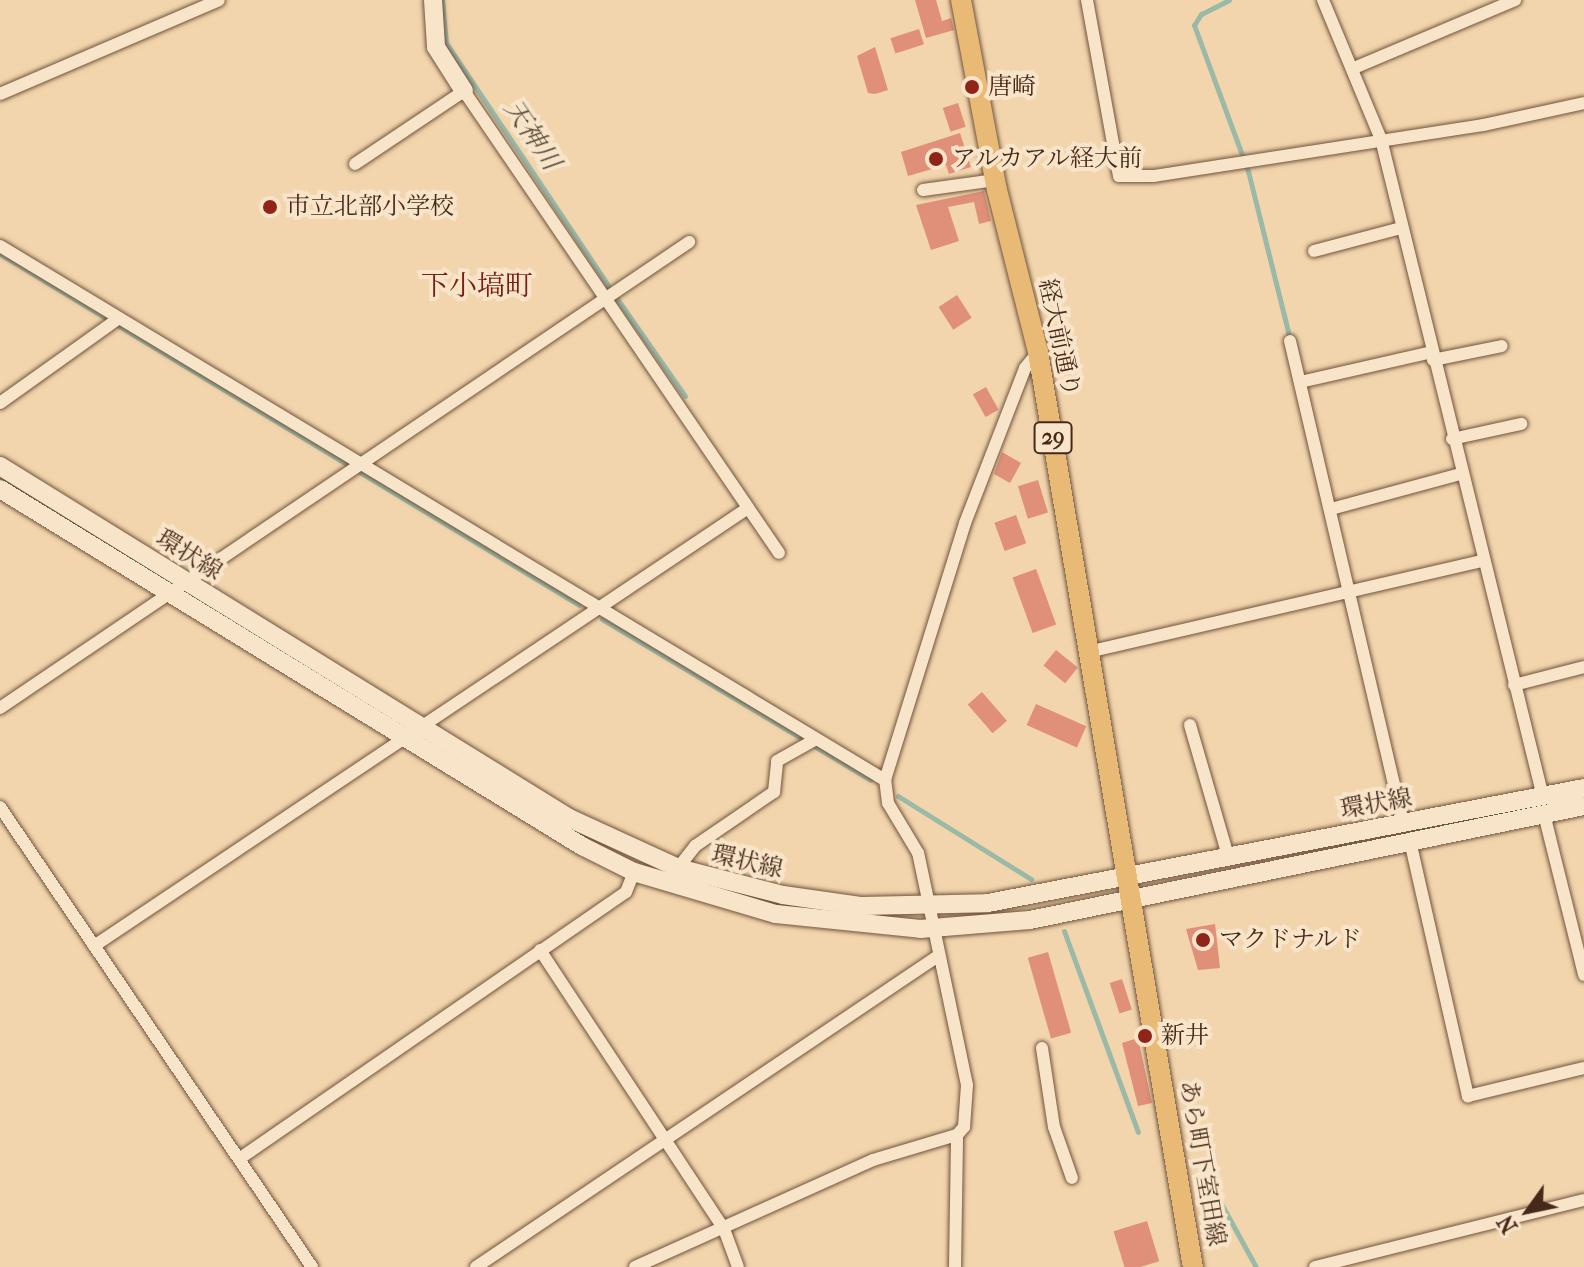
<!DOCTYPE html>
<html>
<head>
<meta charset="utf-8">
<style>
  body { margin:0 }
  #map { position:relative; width:1584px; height:1267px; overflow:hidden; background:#f2d5ac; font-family:"IM FELL French Canon","Noto Serif JP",serif }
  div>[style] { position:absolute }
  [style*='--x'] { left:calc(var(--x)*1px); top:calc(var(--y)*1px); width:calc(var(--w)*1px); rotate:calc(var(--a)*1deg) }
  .stream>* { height:5px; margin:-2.5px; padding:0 2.5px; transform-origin:2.5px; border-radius:2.5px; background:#9bb9a7 }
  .building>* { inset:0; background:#e08f79; transform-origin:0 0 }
  .roads { filter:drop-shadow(0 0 2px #71543e) drop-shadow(0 0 2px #71543e) }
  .street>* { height:12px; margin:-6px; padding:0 6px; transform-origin:6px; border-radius:6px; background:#f7e4c9 }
  .secondary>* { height:18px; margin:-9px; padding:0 9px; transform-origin:9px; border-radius:9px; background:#f7e4c9 }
  .primary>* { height:20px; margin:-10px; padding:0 10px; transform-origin:10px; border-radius:10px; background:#e9ba76 }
  .dots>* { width:22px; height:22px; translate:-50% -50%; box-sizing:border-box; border:4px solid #f7e4c9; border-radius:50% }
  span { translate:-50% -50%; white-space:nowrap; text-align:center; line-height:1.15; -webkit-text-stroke:8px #f7e4c9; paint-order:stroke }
  .shield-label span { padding:2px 6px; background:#f7e4c9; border:2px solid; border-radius:6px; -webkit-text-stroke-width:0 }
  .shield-label { font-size:22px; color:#46291a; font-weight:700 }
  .poi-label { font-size:24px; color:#46291a }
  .left { translate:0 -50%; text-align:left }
  .street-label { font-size:24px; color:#46291a }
  .water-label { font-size:26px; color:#5b4d3d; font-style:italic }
  .quarter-label { font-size:28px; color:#7a1f14 }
  .north { position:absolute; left:1488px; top:1171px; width:80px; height:80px; -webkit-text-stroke:6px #f7e4c9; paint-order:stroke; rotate:237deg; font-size:22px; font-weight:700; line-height:32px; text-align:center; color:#46291a }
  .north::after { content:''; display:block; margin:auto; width:28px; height:36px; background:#46291a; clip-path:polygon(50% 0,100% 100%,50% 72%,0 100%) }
</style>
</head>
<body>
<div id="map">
  <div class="stream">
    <div style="--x:442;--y:0;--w:43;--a:84.7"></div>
    <div style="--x:446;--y:43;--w:291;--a:56.2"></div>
    <div style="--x:1229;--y:0;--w:31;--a:153"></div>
    <div style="--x:1201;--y:14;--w:13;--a:122"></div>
    <div style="--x:1194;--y:25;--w:156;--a:69.7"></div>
    <div style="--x:1248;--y:171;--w:170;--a:76"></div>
    <div style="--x:0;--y:254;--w:677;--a:31.22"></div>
    <div style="--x:618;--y:300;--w:117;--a:55.1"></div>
    <div style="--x:602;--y:619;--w:313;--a:30.9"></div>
    <div style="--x:898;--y:796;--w:157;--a:32"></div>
    <div style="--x:1064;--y:931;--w:214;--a:69.8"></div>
    <div style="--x:1212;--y:1187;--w:91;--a:61.2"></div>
  </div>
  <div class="building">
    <div style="clip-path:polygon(915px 0,936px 0,942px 21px,951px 18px,954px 30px,926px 38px)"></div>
    <div style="left:919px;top:29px;width:16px;height:30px;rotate:72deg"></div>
    <div style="clip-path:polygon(875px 47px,888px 90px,875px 94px,868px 93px,857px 56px)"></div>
    <div style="left:958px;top:103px;width:25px;height:16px;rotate:72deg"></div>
    <div style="clip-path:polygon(960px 133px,971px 167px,949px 174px,946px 165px,908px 176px,901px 152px)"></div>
    <div style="clip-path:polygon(984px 191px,991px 221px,979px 224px,974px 202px,948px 207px,959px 241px,931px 250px,916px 205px)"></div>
    <div style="left:957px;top:295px;width:27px;height:22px;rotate:57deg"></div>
    <div style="left:986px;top:387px;width:26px;height:15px;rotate:61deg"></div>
    <div style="clip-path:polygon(1002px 452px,1021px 463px,1010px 483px,994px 474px)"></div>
    <div style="left:1038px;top:480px;width:34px;height:21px;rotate:73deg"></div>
    <div style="left:1016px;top:515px;width:30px;height:23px;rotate:70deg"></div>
    <div style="left:1036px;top:569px;width:59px;height:25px;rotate:70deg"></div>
    <div style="left:1056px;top:650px;width:28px;height:20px;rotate:39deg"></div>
    <div style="left:982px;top:692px;width:38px;height:19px;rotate:49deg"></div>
    <div style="left:1036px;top:704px;width:55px;height:23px;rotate:24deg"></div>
    <div style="clip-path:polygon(1215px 924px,1220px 968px,1198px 970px,1186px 929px)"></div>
    <div style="left:1048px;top:952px;width:84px;height:21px;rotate:74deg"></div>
    <div style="left:1122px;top:979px;width:32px;height:13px;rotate:72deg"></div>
    <div style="clip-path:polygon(1138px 1038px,1152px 1103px,1138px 1106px,1122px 1043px)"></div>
    <div style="left:1147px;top:1221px;width:42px;height:35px;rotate:73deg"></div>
  </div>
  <div class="roads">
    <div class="street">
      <div style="--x:1087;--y:0;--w:179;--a:79.7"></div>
      <div style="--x:1119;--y:176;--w:35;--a:0"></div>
      <div style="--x:1154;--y:176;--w:333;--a:-8.8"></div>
      <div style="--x:1483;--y:125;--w:103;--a:-12.3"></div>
      <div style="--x:1323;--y:0;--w:151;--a:67.4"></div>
      <div style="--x:1381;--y:139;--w:678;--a:76.17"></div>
      <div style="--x:1354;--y:68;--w:175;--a:-22.9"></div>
      <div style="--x:0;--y:94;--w:238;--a:-23.2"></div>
      <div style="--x:355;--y:164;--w:131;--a:-33.8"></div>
      <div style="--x:464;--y:91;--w:559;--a:55.71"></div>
      <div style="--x:923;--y:190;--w:73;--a:-7.9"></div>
      <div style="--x:0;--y:246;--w:1034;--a:31.11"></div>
      <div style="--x:1314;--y:251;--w:90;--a:-14.8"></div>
      <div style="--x:1290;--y:341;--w:496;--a:76.8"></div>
      <div style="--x:1433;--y:360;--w:70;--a:-11.5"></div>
      <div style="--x:1300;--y:382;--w:135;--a:-12.8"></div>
      <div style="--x:0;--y:403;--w:146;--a:-35.5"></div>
      <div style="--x:1452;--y:439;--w:71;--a:-12.3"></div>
      <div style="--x:1331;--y:509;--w:135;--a:-15.1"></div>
      <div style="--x:1092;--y:651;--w:400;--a:-13"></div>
      <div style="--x:1514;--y:685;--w:72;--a:-14.4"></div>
      <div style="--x:0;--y:708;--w:832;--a:-34.07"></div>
      <div style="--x:1190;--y:725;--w:136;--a:73.8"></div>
      <div style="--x:0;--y:807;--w:556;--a:55.85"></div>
      <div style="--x:1544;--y:814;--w:166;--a:76"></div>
      <div style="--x:1410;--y:841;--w:262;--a:77.2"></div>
      <div style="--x:1468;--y:1096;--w:119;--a:-13.6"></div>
      <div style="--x:678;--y:868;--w:28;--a:-52"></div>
      <div style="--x:695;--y:846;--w:96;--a:-34.4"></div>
      <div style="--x:774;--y:792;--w:31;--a:-84"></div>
      <div style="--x:777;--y:761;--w:45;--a:-29.4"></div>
      <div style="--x:94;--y:946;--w:787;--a:-33.81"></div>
      <div style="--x:540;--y:950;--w:334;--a:56.6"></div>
      <div style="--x:724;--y:1229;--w:40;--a:69.8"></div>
      <div style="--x:1042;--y:1048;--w:80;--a:81.4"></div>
      <div style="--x:1054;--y:1127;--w:54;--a:70.6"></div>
      <div style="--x:239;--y:1159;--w:470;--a:-34.6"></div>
      <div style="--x:626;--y:892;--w:22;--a:-68"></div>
      <div style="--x:476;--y:1267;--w:557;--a:-33.95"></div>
      <div style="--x:635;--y:1267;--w:261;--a:-24.2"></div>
      <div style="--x:873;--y:1160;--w:88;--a:-16.6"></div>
      <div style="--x:957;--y:1135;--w:11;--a:-49"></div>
      <div style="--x:964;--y:1127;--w:42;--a:-85.9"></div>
      <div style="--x:967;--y:1085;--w:237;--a:-101.9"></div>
      <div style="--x:918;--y:853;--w:58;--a:-121"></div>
      <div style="--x:888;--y:803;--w:23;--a:-97"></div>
      <div style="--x:885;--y:780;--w:269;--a:-72.7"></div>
      <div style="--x:965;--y:523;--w:166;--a:-68.8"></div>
      <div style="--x:1025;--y:368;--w:21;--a:-51"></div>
      <div style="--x:955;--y:1267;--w:132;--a:-89.1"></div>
      <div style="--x:1315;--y:1267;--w:277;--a:-14"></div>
    </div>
    <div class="secondary">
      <div style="--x:433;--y:0;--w:47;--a:86.3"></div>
      <div style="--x:436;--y:47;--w:52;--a:57.5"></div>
      <div style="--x:0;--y:466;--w:669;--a:31.74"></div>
      <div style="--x:569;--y:818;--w:120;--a:24.6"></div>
      <div style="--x:678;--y:868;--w:108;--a:14.4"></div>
      <div style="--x:783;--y:895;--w:78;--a:8.1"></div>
      <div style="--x:860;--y:906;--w:128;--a:-1.3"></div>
      <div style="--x:988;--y:903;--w:607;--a:-10.92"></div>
      <div style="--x:0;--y:489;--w:683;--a:31.53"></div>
      <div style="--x:582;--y:846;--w:58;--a:26.6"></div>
      <div style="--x:634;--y:872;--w:148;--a:16.5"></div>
      <div style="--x:776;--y:914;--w:145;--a:5.9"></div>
      <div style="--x:920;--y:929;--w:110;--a:-4.7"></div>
      <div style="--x:1030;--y:920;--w:566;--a:-11.63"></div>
    </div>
    <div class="primary">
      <div style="--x:961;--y:0;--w:193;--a:79.3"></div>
      <div style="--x:997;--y:190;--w:167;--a:75.8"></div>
      <div style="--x:1038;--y:352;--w:928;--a:80.39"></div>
    </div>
  </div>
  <div class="dots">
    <div style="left:972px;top:87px;background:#8f2418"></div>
    <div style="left:936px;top:159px;background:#8f2418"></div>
    <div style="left:270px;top:207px;background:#8f2418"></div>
    <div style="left:1203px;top:940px;background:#8f2418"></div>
    <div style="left:1145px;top:1036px;background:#8f2418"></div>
  </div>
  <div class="shield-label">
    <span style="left:1053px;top:438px">29</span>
  </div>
  <div class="poi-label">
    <span class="left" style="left:988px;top:87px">唐崎</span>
    <span class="left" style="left:952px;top:159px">アルカアル経大前</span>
    <span class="left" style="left:286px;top:207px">市立北部小学校</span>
    <span class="left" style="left:1219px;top:940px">マクドナルド</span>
    <span class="left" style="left:1161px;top:1036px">新井</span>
  </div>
  <div class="street-label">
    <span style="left:1059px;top:338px;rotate:78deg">経大前通り</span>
    <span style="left:189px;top:555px;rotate:32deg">環状線</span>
    <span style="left:1376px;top:804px;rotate:-10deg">環状線</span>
    <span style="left:747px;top:862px;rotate:13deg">環状線</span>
    <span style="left:1202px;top:1163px;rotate:80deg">あら町下室田線</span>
  </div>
  <div class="water-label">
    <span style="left:532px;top:135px;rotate:56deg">天神川</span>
  </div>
  <div class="quarter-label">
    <span style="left:477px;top:286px">下小塙町</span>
  </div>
  <div class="north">N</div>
</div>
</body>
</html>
